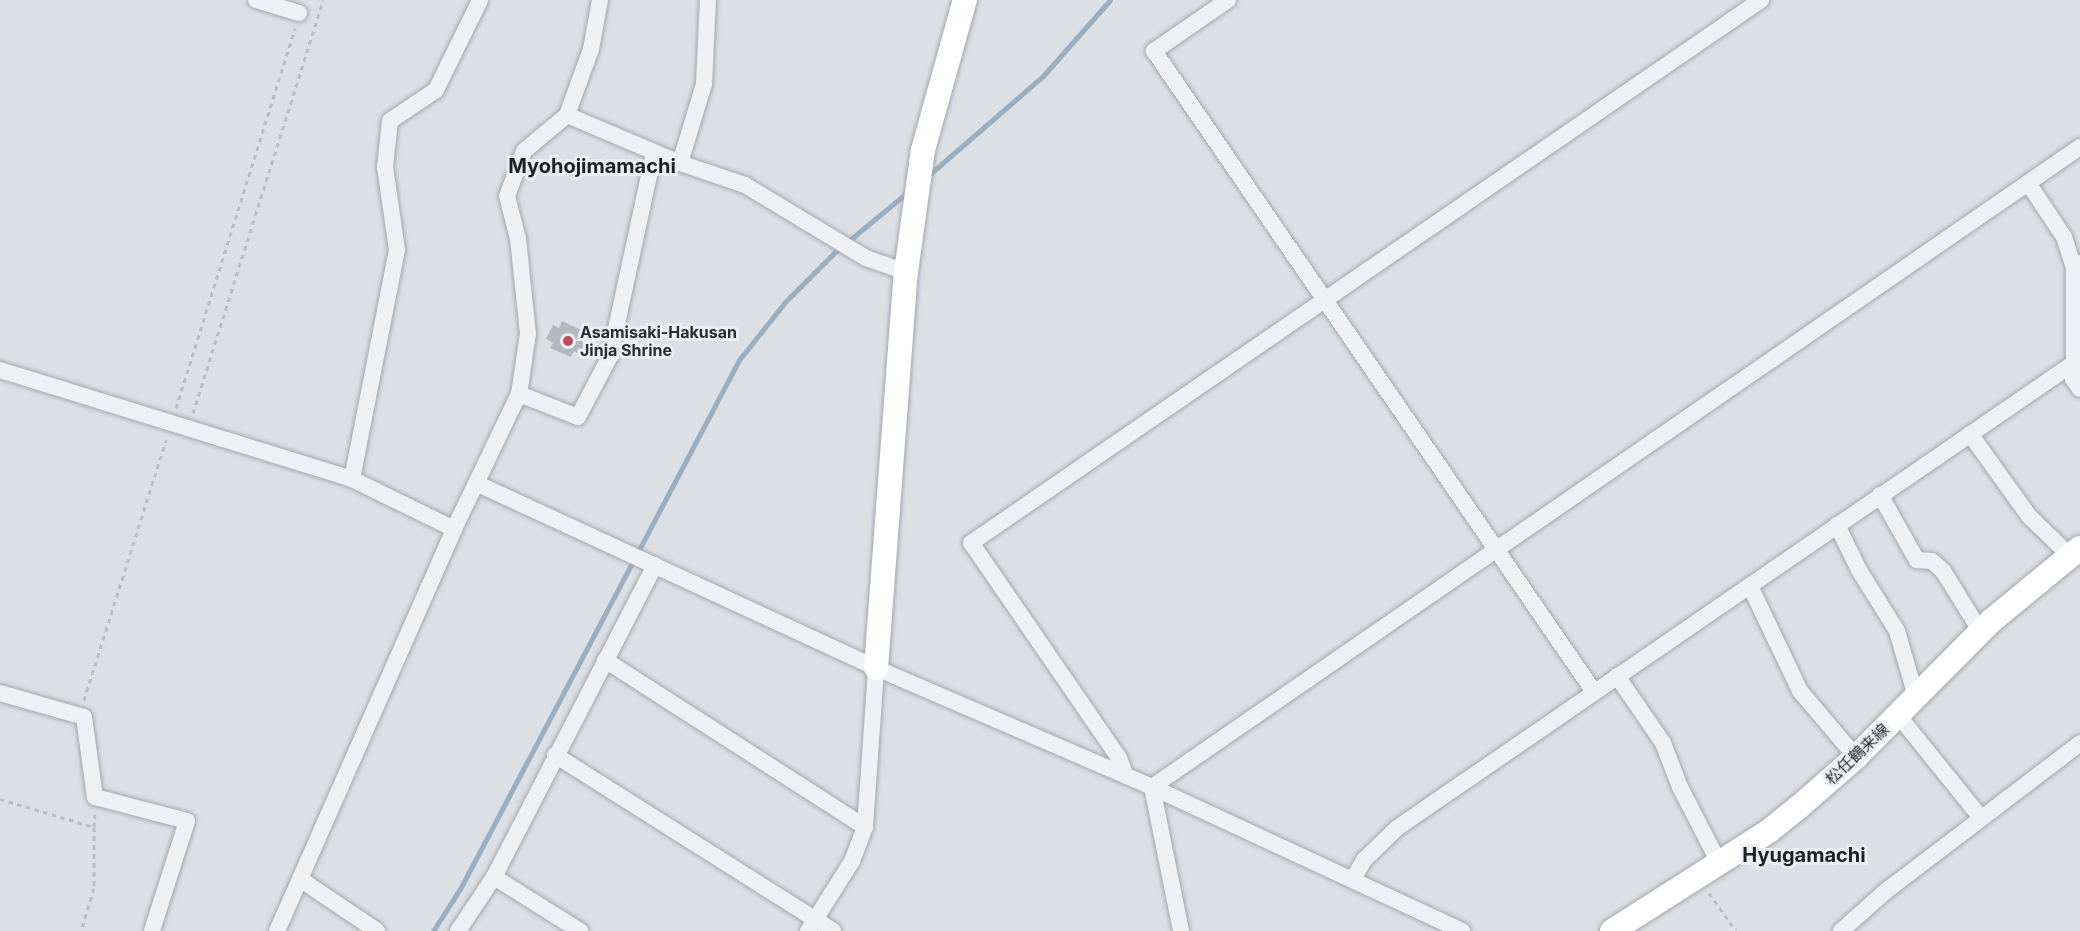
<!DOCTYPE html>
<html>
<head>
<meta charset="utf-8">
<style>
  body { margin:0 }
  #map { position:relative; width:2080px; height:931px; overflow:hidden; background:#dce0e5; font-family:Inter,"Noto Sans JP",sans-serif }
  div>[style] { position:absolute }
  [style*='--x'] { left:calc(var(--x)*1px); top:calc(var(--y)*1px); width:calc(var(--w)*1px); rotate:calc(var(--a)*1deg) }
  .stream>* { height:5px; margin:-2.5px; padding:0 2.5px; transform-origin:2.5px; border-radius:2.5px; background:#9aaec2 }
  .building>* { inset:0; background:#b4b9c1 }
  .path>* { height:3px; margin-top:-1.5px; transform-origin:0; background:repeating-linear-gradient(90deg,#babec4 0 4.5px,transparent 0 9px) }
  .roads { filter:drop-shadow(0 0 2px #a2a7ae) drop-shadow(0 0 2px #a2a7ae) }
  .street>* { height:16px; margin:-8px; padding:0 8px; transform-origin:8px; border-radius:8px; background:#eef0f4 }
  .secondary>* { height:24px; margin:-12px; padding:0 12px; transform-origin:12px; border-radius:12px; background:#fff }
  .dots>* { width:16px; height:16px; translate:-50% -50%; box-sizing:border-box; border:3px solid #ebeef3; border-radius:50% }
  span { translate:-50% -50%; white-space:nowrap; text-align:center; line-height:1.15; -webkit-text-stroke:6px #ebeef3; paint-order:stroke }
  .poi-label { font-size:16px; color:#272e3a; font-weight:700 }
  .left { translate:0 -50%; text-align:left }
  .street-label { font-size:16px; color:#272e3a }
  .quarter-label { font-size:20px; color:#1a1f2a; font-weight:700 }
</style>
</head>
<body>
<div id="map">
  <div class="stream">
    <div style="--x:931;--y:173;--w:148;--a:-40.9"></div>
    <div style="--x:1043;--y:76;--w:101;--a:-48.6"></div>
    <div style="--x:433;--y:931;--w:50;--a:-57.3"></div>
    <div style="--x:460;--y:889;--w:598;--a:-62.19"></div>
    <div style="--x:739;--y:360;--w:75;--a:-51.5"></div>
    <div style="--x:786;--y:301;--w:69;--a:-45"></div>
    <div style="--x:835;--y:252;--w:88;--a:-39.5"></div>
  </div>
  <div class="building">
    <div style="clip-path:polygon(562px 321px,581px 330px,578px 338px,593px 344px,588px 358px,574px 351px,571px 357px,550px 348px,553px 343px,546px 339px,553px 325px,559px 328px)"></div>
  </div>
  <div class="path">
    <div style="--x:176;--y:408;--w:398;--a:-72.6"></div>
    <div style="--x:193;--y:413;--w:433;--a:-72.5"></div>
    <div style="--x:84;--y:700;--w:273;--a:-72.5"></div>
    <div style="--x:0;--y:799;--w:98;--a:16.6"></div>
    <div style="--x:94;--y:827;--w:61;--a:90"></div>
    <div style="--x:94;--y:888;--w:45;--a:106.8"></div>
    <div style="--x:94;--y:827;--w:13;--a:-86"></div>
    <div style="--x:1709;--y:893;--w:47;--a:54.6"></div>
  </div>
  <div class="roads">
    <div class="street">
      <div style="--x:256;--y:0;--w:45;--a:16.8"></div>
      <div style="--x:1228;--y:0;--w:90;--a:145.4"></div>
      <div style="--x:1154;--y:51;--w:777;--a:55.53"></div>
      <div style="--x:567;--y:115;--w:123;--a:23"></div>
      <div style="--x:680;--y:163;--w:83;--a:-73.1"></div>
      <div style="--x:704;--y:84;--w:84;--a:-87.3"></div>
      <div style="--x:680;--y:163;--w:69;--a:18.7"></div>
      <div style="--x:745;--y:185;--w:141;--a:31.1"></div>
      <div style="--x:866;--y:258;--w:42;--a:19.3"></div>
      <div style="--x:2028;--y:183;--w:65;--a:56.3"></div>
      <div style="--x:2064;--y:237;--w:32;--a:72"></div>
      <div style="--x:2079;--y:360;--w:6;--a:149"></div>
      <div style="--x:2074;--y:363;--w:16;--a:94"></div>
      <div style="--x:2073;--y:379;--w:12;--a:55"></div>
      <div style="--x:0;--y:370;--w:368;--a:17.2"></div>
      <div style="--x:352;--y:479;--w:114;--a:26.1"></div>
      <div style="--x:519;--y:394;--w:63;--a:21.3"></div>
      <div style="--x:578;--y:417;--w:69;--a:-62.3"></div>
      <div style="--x:610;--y:356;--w:208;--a:-77.8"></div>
      <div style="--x:1970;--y:434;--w:101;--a:54.3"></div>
      <div style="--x:2029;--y:516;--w:57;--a:44.3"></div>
      <div style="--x:352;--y:479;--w:233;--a:-78.9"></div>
      <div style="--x:397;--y:250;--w:84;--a:-98.2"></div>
      <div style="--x:385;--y:167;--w:46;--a:-83.8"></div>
      <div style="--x:390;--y:121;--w:55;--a:-34"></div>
      <div style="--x:436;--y:90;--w:100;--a:-63.9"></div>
      <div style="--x:476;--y:483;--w:441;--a:24.8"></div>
      <div style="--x:876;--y:668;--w:301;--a:23.3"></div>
      <div style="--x:1152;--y:787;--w:342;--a:24.9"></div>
      <div style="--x:1880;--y:495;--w:75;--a:60.4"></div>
      <div style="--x:1917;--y:560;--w:15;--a:4"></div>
      <div style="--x:1932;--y:561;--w:15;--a:42"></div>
      <div style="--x:1943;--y:571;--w:72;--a:58.1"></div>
      <div style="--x:1837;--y:525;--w:50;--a:63.9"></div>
      <div style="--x:1859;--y:570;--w:72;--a:58.1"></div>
      <div style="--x:1897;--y:631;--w:69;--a:73.9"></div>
      <div style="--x:1750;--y:586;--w:116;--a:64.5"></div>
      <div style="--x:1800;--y:691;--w:87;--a:49.7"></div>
      <div style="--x:605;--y:660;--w:309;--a:32.7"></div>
      <div style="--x:1617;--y:676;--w:81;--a:55.5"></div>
      <div style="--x:1663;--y:743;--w:47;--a:68.9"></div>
      <div style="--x:1680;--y:787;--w:85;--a:62.8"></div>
      <div style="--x:0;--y:693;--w:87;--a:15.9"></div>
      <div style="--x:84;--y:717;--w:81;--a:82.2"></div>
      <div style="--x:95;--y:797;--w:95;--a:14.6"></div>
      <div style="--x:187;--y:821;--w:115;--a:107.7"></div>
      <div style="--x:1898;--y:715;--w:132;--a:51.1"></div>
      <div style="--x:555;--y:755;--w:329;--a:32.3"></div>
      <div style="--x:1126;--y:776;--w:19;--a:-111"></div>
      <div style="--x:1119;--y:758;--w:261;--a:-124.5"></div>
      <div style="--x:971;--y:543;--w:959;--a:-34.5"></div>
      <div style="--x:1152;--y:787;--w:1127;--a:-34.59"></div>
      <div style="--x:1152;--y:787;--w:147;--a:78.6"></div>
      <div style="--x:494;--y:877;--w:102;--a:32.1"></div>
      <div style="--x:300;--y:879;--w:93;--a:34"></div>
      <div style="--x:1353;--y:879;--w:22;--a:-60"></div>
      <div style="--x:1364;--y:860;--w:46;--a:-44.1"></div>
      <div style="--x:1397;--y:828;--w:821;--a:-34.48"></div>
      <div style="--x:2074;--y:363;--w:96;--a:-90"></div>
      <div style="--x:2074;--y:267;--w:7;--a:-34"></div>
      <div style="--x:277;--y:931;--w:439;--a:-66.2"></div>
      <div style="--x:454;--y:529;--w:150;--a:-64.3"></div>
      <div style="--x:519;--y:394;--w:61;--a:-81.5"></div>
      <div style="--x:528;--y:334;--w:96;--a:-96"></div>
      <div style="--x:518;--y:239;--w:44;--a:-104.3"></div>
      <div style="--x:507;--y:196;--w:48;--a:-69.3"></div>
      <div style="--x:524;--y:151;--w:56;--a:-39.9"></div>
      <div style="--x:567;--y:115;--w:70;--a:-70"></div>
      <div style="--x:591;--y:49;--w:50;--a:-79.6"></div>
      <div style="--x:458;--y:931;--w:65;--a:-56.3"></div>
      <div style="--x:494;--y:877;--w:351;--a:-62.7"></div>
      <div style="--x:808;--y:931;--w:83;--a:-57.8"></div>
      <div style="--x:852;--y:861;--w:36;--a:-69"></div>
      <div style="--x:865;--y:827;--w:159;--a:-86"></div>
      <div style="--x:1841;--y:931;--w:60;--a:-41.6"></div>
      <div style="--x:1886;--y:891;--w:244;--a:-37.3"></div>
    </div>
    <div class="secondary">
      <div style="--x:876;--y:668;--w:397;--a:-85.7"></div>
      <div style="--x:906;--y:272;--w:123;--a:-82.1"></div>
      <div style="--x:923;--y:150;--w:156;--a:-74.4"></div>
      <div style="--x:1612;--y:931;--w:186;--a:-32.5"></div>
      <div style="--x:1769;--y:831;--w:40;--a:-39"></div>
      <div style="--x:1800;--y:806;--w:74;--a:-41.2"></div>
      <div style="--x:1856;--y:757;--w:192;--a:-45.2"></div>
      <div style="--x:1991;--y:621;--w:115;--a:-39.4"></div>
    </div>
  </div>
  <div class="dots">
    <div style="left:568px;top:341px;background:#c04b5d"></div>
  </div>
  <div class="poi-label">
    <span class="left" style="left:580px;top:341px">Asamisaki-Hakusan<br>Jinja Shrine</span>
  </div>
  <div class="street-label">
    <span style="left:1857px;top:754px;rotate:-43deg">松任鶴来線</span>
  </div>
  <div class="quarter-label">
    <span style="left:592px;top:166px">Myohojimamachi</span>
    <span style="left:1804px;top:855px">Hyugamachi</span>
  </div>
</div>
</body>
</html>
